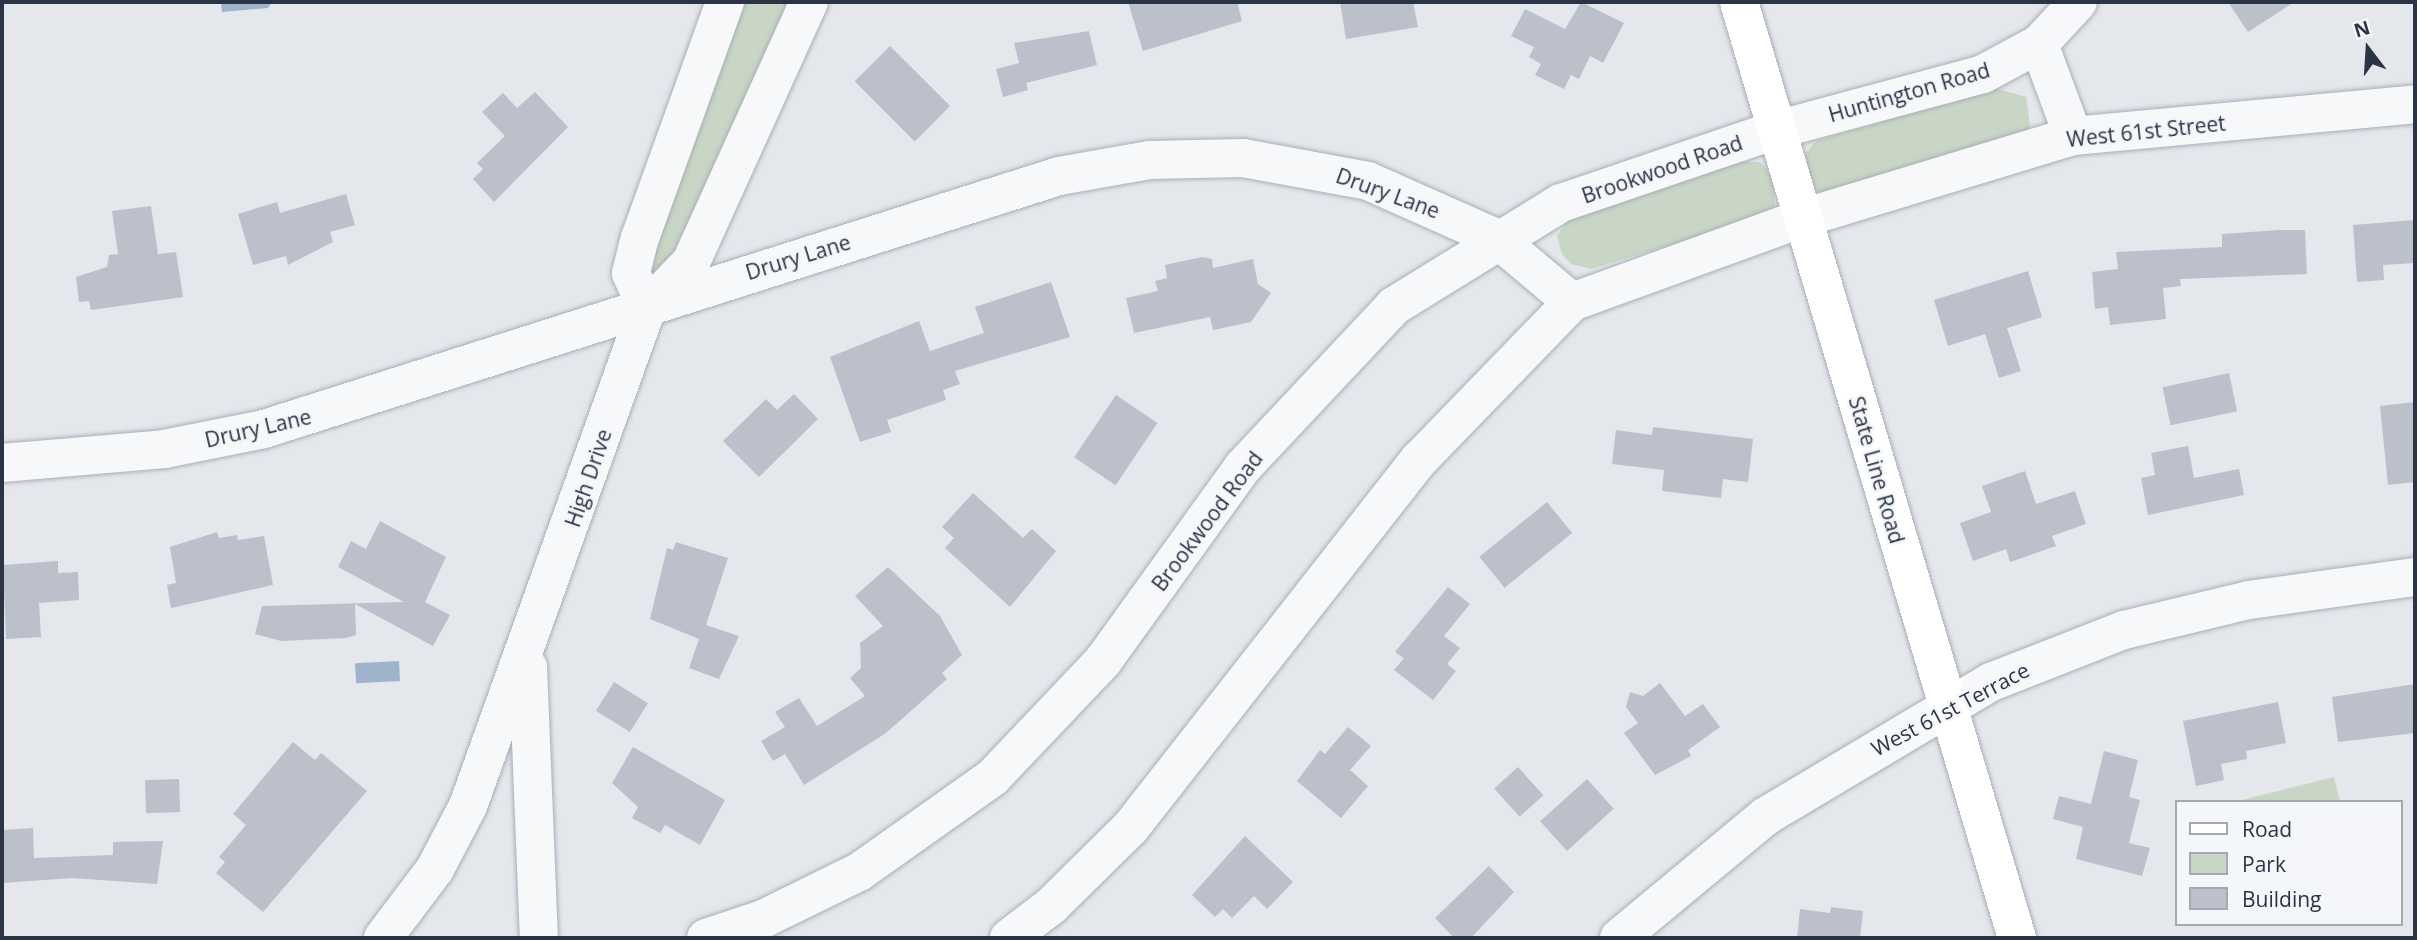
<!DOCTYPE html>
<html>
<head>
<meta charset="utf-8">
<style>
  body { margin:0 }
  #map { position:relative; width:2417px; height:940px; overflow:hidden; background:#e4e7ec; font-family:"Open Sans",sans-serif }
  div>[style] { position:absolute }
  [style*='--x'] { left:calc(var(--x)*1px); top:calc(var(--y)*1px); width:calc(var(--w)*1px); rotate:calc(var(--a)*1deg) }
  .green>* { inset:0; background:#c9d6c5 }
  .water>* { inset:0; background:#9fb4cc; transform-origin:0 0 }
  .building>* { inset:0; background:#bbc0ca; transform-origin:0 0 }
  .roads { filter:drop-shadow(0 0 2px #a9aeb7) drop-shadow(0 0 2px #a9aeb7) }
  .minor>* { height:38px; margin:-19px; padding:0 19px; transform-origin:19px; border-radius:19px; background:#f7f8fa }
  .major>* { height:38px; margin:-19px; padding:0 19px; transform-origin:19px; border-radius:19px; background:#fff }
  span { translate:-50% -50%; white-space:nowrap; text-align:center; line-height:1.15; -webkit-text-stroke:5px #f4f6f9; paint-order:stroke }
  .street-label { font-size:21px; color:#2b3445 }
  .frame { position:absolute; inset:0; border:4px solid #2b3445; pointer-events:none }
  .legend { position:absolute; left:2175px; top:800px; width:228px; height:126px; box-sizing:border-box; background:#f4f6f9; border:2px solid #a4a8b1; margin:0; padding:9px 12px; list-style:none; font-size:21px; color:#2b3445 }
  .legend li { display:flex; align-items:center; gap:14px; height:35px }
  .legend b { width:35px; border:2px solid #a4a8b1 }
  .north { position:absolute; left:2333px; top:14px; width:70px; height:70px; -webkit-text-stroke:5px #f4f6f9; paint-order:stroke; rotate:343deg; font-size:19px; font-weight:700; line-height:28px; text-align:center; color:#2b3445 }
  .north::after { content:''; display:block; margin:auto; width:24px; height:32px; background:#2b3445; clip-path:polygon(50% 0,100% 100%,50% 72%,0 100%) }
</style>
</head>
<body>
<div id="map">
  <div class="green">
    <div style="clip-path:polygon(738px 2px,794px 2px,665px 280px,644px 272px)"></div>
    <div style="clip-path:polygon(1995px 88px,2026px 97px,2030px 126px,2023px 137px,1822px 194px,1808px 183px,1806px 153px,1816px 141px)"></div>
    <div style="clip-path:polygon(1741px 162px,1760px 162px,1772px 175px,1775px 206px,1761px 218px,1591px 269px,1571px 264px,1562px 254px,1557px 236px,1573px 212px)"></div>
    <div style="clip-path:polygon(2334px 777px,2340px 802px,2234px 802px)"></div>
  </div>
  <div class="water">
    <div style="clip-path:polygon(221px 2px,272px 2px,268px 8px,222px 12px)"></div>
    <div style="left:399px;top:661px;width:20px;height:44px;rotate:87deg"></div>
  </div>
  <div class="building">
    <div style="clip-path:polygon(1128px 2px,1237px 2px,1242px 21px,1143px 51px)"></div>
    <div style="clip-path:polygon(1340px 2px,1413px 2px,1418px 27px,1346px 39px)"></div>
    <div style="clip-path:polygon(1581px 2px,1624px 23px,1603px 63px,1590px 56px,1579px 79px,1571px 75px,1564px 89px,1535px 75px,1541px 64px,1529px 57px,1534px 47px,1511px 36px,1525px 9px,1565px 29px)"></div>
    <div style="clip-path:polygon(2228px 2px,2294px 2px,2248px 32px)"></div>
    <div style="clip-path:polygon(1089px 31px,1097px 65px,1026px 83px,1028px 90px,1003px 97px,996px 69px,1019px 63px,1014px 43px)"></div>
    <div style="left:890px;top:46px;width:85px;height:50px;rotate:45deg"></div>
    <div style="clip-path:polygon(535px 92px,568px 127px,494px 202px,473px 179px,483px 169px,477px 163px,505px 136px,482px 112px,503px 93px,517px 108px)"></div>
    <div style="clip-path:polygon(346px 194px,355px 225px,330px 232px,333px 242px,288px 265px,286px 256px,253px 265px,238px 214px,277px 202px,280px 213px)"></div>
    <div style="clip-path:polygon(151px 206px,158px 254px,176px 252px,183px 297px,91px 310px,89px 301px,79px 302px,76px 277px,107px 267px,109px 255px,118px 254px,112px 211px)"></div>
    <div style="clip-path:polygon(2415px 220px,2415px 263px,2383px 265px,2384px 280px,2357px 282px,2353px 225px)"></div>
    <div style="clip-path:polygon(2279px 230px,2305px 230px,2307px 274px,2180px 279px,2181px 286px,2163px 288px,2166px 319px,2110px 325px,2108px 307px,2095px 309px,2092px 272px,2118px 269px,2116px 252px,2222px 247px,2222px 234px)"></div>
    <div style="clip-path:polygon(1202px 257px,1212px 259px,1213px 268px,1253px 259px,1258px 284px,1271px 293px,1251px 322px,1213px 330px,1210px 317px,1134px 333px,1126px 298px,1158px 291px,1155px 281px,1167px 278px,1165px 265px)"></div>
    <div style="clip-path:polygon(2028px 271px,2042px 317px,2007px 328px,2021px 371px,1999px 378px,1985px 334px,1948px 346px,1934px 300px)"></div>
    <div style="clip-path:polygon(1051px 282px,1070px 337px,955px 371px,960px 384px,943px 390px,946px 400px,887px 420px,891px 432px,860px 442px,830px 357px,919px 321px,930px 351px,984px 333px,975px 307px)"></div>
    <div style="left:2229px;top:373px;width:39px;height:68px;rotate:78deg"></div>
    <div style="clip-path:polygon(794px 394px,818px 419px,759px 477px,723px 441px,766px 399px,777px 410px)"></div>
    <div style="left:1116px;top:395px;width:50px;height:75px;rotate:34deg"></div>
    <div style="clip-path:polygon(2415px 402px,2415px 482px,2388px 485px,2380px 406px)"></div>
    <div style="clip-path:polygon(1653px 427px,1753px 439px,1748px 482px,1723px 479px,1721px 498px,1662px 491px,1664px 470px,1612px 464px,1616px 430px,1652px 435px)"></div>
    <div style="clip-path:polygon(2188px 446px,2194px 478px,2239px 469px,2244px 495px,2148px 515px,2141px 478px,2155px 475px,2151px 453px)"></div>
    <div style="clip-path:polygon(2025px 471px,2036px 504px,2075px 491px,2086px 524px,2052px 536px,2056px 546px,2010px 562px,2006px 549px,1973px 561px,1960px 523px,1991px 512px,1982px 486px)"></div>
    <div style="clip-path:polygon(973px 493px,1023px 538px,1032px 529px,1056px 551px,1010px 607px,945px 548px,954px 538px,942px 527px)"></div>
    <div style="left:1547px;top:502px;width:40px;height:87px;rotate:51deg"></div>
    <div style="clip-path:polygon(380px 521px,446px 557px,425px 602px,450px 615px,433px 646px,355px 604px,356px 635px,346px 638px,281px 641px,255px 634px,262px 606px,404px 602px,338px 567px,351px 541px,366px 549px)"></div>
    <div style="clip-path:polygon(217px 532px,219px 538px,237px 535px,238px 540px,264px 536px,273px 585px,171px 608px,167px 585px,176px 583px,170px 547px)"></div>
    <div style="clip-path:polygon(676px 542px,728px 558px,706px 625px,739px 636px,719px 679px,689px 668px,699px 639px,650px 619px,667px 548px,673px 550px)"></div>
    <div style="clip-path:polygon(58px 561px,58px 573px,78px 572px,79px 600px,39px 603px,41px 637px,6px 639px,3px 565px)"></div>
    <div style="clip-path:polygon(888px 567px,940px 616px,962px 655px,942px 673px,947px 679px,886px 733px,804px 785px,785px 754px,773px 761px,761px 741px,785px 727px,775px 712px,799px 698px,817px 726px,865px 696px,850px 678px,861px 668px,860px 643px,883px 626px,855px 596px)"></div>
    <div style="clip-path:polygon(1448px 587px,1470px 604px,1444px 636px,1460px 648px,1447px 664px,1456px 671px,1433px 700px,1394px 670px,1404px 658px,1395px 652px)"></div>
    <div style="left:614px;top:682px;width:40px;height:34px;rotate:32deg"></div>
    <div style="clip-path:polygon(1660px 683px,1685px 716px,1703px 704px,1720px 727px,1688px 750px,1691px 756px,1655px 775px,1624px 733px,1638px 723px,1626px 707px,1630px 692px,1643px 696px)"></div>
    <div style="clip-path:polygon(2415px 684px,2415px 733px,2338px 742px,2332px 697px)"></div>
    <div style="clip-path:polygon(2278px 702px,2286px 743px,2246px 751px,2247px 759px,2221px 764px,2224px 780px,2196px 786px,2183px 721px)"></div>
    <div style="clip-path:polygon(1348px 727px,1371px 746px,1350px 770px,1368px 786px,1341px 818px,1297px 781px,1320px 750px,1325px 754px)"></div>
    <div style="clip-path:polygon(293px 742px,315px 760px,321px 753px,367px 791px,263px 912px,216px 873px,225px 862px,219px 857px,246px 825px,233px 814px)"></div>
    <div style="clip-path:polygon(633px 747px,725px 800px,700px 845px,665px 825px,660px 833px,632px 818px,638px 807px,612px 783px)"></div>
    <div style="clip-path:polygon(2104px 751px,2138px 760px,2129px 797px,2140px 800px,2129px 843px,2150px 848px,2142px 876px,2076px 859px,2083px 827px,2053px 819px,2059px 796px,2091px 804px)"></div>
    <div style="left:1518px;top:767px;width:38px;height:32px;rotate:48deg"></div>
    <div style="left:179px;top:779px;width:33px;height:34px;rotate:88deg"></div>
    <div style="left:1587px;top:779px;width:40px;height:63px;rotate:48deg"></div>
    <div style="clip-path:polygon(33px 828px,34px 858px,113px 855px,113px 842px,163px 841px,157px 884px,73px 878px,2px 883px,2px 830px)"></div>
    <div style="clip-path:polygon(1245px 836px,1293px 882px,1267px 909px,1254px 896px,1232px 918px,1223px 909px,1215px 917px,1192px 895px)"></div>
    <div style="clip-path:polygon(1489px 866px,1514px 892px,1471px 938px,1454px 938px,1435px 918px)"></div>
    <div style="clip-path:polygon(1831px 907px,1863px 911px,1860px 938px,1797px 938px,1800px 909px,1830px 913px)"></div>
  </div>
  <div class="roads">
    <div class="minor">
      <div style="--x:2039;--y:44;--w:98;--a:69.7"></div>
      <div style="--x:647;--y:308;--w:38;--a:-115"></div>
      <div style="--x:631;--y:273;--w:36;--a:-76"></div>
      <div style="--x:640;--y:238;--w:251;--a:-70.2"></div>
      <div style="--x:2;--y:463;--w:163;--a:-4.9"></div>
      <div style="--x:164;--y:449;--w:102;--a:-11.3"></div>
      <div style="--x:264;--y:429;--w:834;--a:-17.65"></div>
      <div style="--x:1059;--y:176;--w:92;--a:-10"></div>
      <div style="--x:1150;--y:160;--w:93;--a:-1.2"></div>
      <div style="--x:1243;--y:158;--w:127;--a:10.4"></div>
      <div style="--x:1368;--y:181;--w:140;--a:24"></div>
      <div style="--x:1496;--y:238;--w:99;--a:40.1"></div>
      <div style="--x:528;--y:667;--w:271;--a:87.7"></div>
      <div style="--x:383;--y:938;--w:86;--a:-53"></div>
      <div style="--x:435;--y:869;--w:71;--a:-62.4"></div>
      <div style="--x:468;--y:806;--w:529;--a:-70.23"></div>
      <div style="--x:647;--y:308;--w:64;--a:-46.3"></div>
      <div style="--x:691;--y:262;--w:286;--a:-65.6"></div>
      <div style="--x:706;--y:938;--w:60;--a:-18.4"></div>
      <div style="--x:763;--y:919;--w:107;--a:-26.1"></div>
      <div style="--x:859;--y:872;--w:164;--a:-35.3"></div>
      <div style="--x:993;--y:777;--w:160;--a:-46.5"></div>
      <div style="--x:1103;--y:661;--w:239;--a:-54.2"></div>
      <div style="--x:1243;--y:467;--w:221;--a:-46.8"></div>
      <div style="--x:1394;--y:306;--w:196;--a:-31.7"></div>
      <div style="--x:1561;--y:203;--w:227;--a:-18.8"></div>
      <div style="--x:1776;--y:130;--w:214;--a:-15.1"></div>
      <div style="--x:1983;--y:74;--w:64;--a:-28.2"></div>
      <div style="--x:2039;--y:44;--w:57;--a:-47.1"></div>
      <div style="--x:1009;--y:938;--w:53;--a:-37.3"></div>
      <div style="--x:1051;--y:906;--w:112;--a:-44.6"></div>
      <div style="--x:1131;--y:827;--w:467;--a:-51.9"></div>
      <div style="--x:1419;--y:460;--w:220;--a:-45.9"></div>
      <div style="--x:1572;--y:302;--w:246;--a:-20"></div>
      <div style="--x:1803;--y:218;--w:282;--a:-16.9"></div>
      <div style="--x:2073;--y:136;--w:343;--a:-5.3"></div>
      <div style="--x:1619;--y:938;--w:191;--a:-39.7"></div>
      <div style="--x:1766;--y:816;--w:262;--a:-30.8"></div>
      <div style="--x:1991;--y:682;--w:143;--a:-21.4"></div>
      <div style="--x:2124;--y:630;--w:129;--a:-13.5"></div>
      <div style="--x:2249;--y:600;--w:168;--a:-7.9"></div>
    </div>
    <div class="major">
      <div style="--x:1739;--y:2;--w:976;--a:73.46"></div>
    </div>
  </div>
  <div class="street-label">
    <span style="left:1909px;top:92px;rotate:-16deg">Huntington Road</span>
    <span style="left:2146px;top:131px;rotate:-6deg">West 61st Street</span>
    <span style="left:1662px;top:169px;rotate:-19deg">Brookwood Road</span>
    <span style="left:1388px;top:193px;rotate:20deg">Drury Lane</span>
    <span style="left:798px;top:257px;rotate:-17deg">Drury Lane</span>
    <span style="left:258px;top:428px;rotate:-13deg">Drury Lane</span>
    <span style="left:1877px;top:470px;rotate:74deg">State Line Road</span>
    <span style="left:588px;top:478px;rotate:-71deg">High Drive</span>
    <span style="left:1207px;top:521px;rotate:-53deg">Brookwood Road</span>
    <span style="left:1950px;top:709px;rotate:-28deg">West 61st Terrace</span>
  </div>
  <div class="frame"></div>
  <ul class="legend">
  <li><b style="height:9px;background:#fff"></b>Road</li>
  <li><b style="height:19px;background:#c9d6c5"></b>Park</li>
  <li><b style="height:19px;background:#bbc0ca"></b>Building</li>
  </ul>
  <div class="north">N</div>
</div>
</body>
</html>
